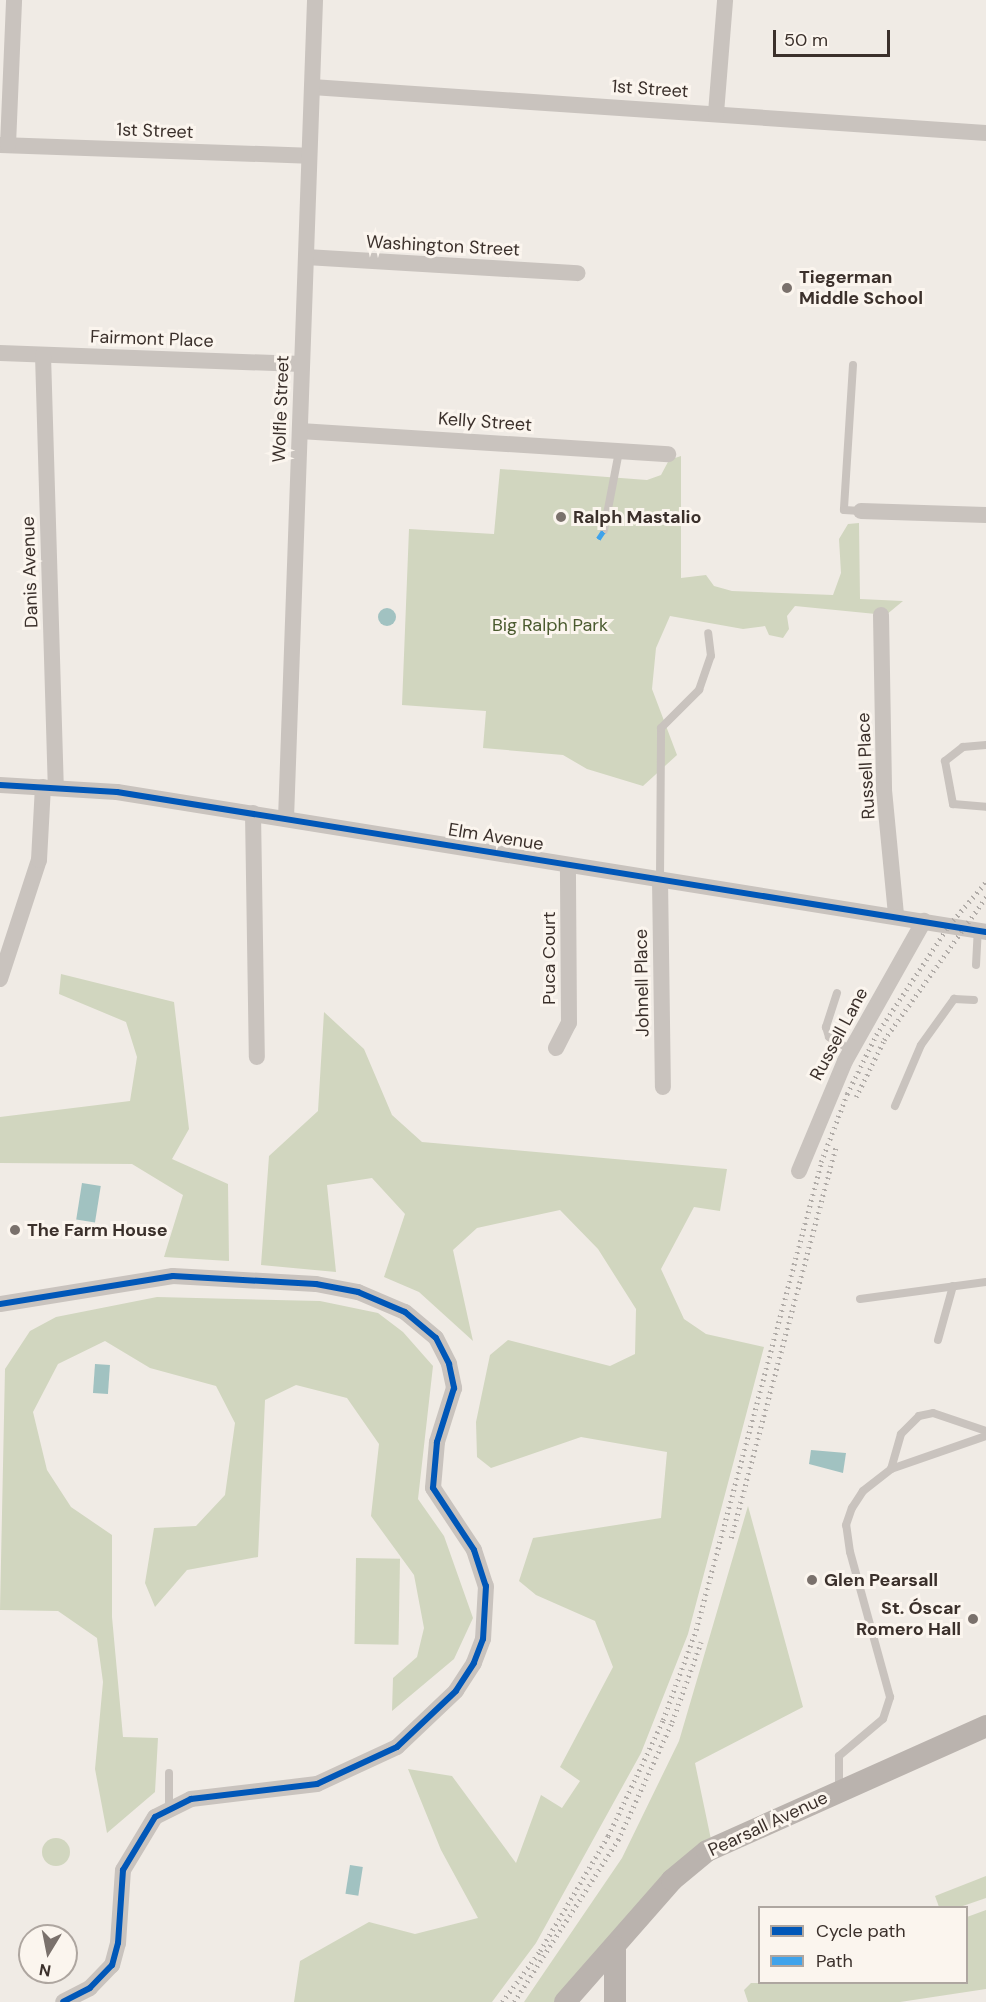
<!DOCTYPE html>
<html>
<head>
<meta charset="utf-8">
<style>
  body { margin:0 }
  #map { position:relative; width:986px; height:2002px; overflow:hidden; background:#f0ebe5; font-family:"DM Sans",sans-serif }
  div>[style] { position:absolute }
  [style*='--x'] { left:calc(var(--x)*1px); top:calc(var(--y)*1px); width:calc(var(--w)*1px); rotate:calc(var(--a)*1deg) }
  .green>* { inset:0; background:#d1d6bf; transform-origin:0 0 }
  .round { border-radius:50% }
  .water>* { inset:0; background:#a1c2c1; transform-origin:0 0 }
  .lane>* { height:8px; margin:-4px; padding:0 4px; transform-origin:4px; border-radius:4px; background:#c9c3be }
  .street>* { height:16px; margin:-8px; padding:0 8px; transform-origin:8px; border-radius:8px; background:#c9c3be }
  .secondary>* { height:22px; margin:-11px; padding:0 11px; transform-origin:11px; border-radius:11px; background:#bab3ae }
  .rail>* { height:4.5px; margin-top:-2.25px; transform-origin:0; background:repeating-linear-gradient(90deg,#b1aca8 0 1.5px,transparent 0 6px) }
  .quiet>* { height:4.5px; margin-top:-2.25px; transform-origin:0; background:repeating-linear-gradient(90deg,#3fa3eb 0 9px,transparent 0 13.5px) }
  .cycleway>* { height:6px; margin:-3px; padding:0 3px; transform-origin:3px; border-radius:3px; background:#0057b8 }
  .dots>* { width:16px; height:16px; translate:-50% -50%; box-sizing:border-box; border:3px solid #fbf5ee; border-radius:50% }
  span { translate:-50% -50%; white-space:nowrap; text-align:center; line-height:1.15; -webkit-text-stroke:6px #fbf5ee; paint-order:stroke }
  .street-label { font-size:18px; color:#3b302b }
  .poi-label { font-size:18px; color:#3b302b; font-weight:700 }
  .left { translate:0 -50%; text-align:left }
  .right { translate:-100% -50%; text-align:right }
  .park-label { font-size:18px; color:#4a5a2e }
  .legend { position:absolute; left:758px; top:1906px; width:210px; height:78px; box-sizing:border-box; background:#fbf5ee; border:2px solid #aea6a0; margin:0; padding:8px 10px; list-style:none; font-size:18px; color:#3b302b }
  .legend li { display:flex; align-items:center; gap:12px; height:30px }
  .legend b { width:30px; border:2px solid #aea6a0 }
  .north { position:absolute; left:18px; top:1924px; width:60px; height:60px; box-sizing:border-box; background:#fbf5ee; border:2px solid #aea6a0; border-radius:50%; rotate:190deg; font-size:16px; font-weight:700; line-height:24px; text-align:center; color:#3b302b }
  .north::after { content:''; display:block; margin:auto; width:21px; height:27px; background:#7a716c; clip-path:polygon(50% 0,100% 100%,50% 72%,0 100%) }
  .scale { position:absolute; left:773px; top:30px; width:117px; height:27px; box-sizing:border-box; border:3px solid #3b302b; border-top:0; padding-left:8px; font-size:18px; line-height:21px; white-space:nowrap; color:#3b302b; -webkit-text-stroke:4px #fbf5ee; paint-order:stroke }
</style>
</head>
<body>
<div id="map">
  <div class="green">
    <div style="clip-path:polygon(681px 456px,681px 578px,706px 575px,714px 586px,732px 591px,833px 595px,841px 573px,839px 539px,848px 524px,859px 523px,860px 599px,903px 601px,886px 615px,795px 606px,787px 616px,789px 629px,783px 638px,769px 635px,765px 626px,743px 629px,670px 616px,656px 648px,652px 689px,677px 755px,643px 786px,587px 769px,563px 755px,483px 748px,486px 711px,402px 705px,409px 529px,494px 534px,500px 469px,647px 480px,661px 475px,669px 460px)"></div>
    <div style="clip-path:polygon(61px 974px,174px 1002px,189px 1129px,172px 1159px,228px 1184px,229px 1261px,164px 1257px,183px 1195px,132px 1164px,0 1163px,0 1117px,130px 1101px,137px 1057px,126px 1022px,59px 994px)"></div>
    <div style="clip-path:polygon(324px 1012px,364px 1049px,392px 1115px,422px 1142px,727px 1169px,720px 1211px,694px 1207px,661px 1269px,684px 1319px,706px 1334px,764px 1347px,688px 1634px,641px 1753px,536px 1943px,492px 2002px,294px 2002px,300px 1961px,369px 1922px,415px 1934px,478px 1918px,441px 1850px,408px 1769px,452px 1776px,516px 1863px,541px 1795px,562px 1808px,580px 1781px,560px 1767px,613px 1667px,595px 1621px,536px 1595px,519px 1581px,533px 1538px,661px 1518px,667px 1452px,581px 1437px,491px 1468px,477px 1457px,476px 1422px,490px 1355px,508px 1340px,610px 1366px,635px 1354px,636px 1309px,598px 1249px,560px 1210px,477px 1228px,453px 1250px,473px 1341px,419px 1292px,384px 1277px,405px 1214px,372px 1178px,327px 1185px,336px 1272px,261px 1265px,269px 1156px,318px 1111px)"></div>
    <div style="clip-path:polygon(157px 1297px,320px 1301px,378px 1313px,403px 1332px,433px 1366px,418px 1499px,444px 1536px,473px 1618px,454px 1659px,392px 1711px,393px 1678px,417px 1657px,424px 1628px,414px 1575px,371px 1516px,379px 1444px,347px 1398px,296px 1385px,265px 1400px,258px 1557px,187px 1570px,155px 1607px,145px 1583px,154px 1528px,196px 1526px,225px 1495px,235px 1423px,216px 1386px,150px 1368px,105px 1341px,58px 1364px,33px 1412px,47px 1470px,71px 1507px,112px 1535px,112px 1617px,123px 1737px,158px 1738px,155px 1792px,107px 1833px,95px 1769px,103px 1682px,97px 1638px,58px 1611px,0 1610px,5px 1369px,30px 1331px,56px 1317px)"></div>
    <div style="clip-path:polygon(748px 1506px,803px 1707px,695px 1763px,713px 1849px,563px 2002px,524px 2002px,622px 1858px,679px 1741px)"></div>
    <div style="left:356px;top:1558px;width:44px;height:86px;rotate:1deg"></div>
    <div class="round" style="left:42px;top:1838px;width:28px;height:28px"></div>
    <div style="clip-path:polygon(986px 1876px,986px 1898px,960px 1907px,939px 1907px,935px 1896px)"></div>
    <div style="clip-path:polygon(986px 1910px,986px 1989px,900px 2002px,748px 2002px,744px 1990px,751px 1983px,966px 1982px,967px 1917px)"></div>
  </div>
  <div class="water">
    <div class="round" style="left:378px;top:608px;width:18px;height:18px"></div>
    <div style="left:82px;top:1183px;width:19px;height:37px;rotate:9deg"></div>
    <div style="left:95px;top:1364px;width:15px;height:29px;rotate:4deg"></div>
    <div style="clip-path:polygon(811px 1450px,846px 1453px,843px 1473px,809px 1464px)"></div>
    <div style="left:350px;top:1865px;width:13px;height:29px;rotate:9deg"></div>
  </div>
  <div class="lane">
    <div style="--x:853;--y:365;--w:145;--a:93.6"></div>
    <div style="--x:844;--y:510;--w:17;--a:3"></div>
    <div style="--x:604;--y:530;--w:80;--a:-79.2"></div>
    <div style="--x:986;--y:745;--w:23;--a:175"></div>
    <div style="--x:963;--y:747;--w:23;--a:142"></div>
    <div style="--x:945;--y:761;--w:44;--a:79.5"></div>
    <div style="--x:953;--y:804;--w:33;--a:5"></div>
    <div style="--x:660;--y:879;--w:151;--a:-89.6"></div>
    <div style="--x:661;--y:728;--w:54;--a:-45"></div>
    <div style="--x:699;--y:690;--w:36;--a:-71"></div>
    <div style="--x:711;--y:656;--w:23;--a:-97"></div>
    <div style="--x:976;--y:965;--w:34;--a:-87"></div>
    <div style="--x:837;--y:993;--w:36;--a:108"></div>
    <div style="--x:826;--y:1027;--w:10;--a:73"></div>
    <div style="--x:829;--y:1037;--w:26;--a:31"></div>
    <div style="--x:895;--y:1106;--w:66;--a:-66.9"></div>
    <div style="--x:921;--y:1045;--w:57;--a:-54.3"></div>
    <div style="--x:954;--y:999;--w:20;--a:3"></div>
    <div style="--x:860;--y:1299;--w:127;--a:-7.7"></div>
    <div style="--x:938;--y:1340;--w:56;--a:-74.5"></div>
    <div style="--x:891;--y:1469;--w:36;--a:-74"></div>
    <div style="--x:901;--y:1434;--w:25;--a:-45"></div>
    <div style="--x:919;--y:1416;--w:14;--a:-12"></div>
    <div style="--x:933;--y:1413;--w:56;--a:18.8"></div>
    <div style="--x:839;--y:1791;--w:35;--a:-90"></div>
    <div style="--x:839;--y:1756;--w:57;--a:-40.1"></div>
    <div style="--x:883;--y:1719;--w:23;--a:-72"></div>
    <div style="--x:890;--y:1697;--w:150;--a:-105.4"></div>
    <div style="--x:850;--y:1552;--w:27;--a:-98"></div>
    <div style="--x:846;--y:1525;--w:18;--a:-71"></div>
    <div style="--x:852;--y:1508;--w:20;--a:-57"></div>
    <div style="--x:863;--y:1491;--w:36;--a:-38"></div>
    <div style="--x:891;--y:1469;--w:101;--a:-19.2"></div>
    <div style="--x:169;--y:1809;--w:36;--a:-90"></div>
  </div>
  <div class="street">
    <div style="--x:312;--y:87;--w:676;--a:3.9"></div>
    <div style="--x:716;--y:113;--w:113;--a:-85.4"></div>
    <div style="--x:0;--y:145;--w:308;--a:2"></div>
    <div style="--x:8;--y:145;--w:145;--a:-87.6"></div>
    <div style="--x:306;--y:257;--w:272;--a:3.4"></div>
    <div style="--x:0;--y:353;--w:302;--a:2.1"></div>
    <div style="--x:43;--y:355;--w:433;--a:88.3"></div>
    <div style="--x:300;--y:431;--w:369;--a:3.6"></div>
    <div style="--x:861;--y:511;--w:125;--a:1.8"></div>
    <div style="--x:881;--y:615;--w:175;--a:89"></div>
    <div style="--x:884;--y:790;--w:126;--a:84.5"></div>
    <div style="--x:0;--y:785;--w:117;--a:3.4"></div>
    <div style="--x:117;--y:792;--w:880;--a:9.15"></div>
    <div style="--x:253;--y:813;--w:244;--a:89.1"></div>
    <div style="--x:286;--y:819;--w:820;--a:-87.97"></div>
    <div style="--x:660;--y:879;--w:208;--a:89.2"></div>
    <div style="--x:0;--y:979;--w:125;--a:-71.9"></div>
    <div style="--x:39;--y:860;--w:73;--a:-86.9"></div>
    <div style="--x:556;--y:1048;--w:28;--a:-63"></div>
    <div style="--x:569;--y:1023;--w:158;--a:-90.4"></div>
    <div style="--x:799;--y:1171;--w:119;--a:-67.3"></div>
    <div style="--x:845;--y:1061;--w:161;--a:-60.6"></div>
    <div style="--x:0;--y:1304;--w:175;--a:-9.2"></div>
    <div style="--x:173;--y:1276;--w:143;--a:3.2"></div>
    <div style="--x:316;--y:1284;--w:43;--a:10.8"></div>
    <div style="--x:358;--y:1292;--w:51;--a:23.1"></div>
    <div style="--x:405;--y:1312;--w:40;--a:40"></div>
    <div style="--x:436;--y:1338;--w:29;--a:63"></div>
    <div style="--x:449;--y:1364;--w:25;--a:78"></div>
    <div style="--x:454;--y:1388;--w:57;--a:107.5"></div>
    <div style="--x:437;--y:1442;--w:46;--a:95"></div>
    <div style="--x:433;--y:1488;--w:74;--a:56.5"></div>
    <div style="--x:474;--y:1550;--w:38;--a:72"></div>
    <div style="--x:486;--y:1586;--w:53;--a:93.2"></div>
    <div style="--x:483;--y:1639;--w:26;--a:111"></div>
    <div style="--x:474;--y:1663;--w:33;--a:123"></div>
    <div style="--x:456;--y:1691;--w:81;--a:136.5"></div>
    <div style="--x:397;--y:1747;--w:88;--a:155.2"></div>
    <div style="--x:317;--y:1784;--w:127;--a:173.2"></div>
    <div style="--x:191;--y:1799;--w:40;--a:153.4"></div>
    <div style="--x:155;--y:1817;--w:62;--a:121.1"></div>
    <div style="--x:123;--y:1870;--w:73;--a:93.9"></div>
    <div style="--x:118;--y:1943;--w:23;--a:105"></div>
    <div style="--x:112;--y:1965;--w:32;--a:134"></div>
    <div style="--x:90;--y:1988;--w:30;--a:153"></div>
  </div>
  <div class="secondary">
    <div style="--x:565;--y:2002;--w:162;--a:-48.7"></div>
    <div style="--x:672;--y:1880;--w:45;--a:-39.6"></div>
    <div style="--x:707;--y:1851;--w:306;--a:-24.1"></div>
    <div style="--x:615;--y:2002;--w:55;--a:-90"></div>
  </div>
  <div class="rail">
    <div style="--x:856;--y:1097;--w:64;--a:-63.8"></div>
    <div style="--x:884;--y:1040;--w:176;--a:-54.5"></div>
    <div style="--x:731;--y:1538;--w:405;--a:-75"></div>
    <div style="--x:502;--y:2002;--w:64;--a:-53.3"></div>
    <div style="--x:540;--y:1951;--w:134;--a:-59.4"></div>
    <div style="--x:608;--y:1836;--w:128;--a:-64.6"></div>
    <div style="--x:663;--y:1720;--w:96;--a:-69.9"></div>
    <div style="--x:696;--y:1630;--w:484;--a:-75"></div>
    <div style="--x:821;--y:1162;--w:73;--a:-69.1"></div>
    <div style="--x:847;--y:1094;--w:66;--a:-63.8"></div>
    <div style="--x:876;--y:1035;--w:132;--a:-56.4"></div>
    <div style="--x:949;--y:925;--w:57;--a:-49.3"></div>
    <div style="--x:514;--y:2002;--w:193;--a:-57.3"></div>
    <div style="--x:618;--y:1840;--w:130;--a:-65.4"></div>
    <div style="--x:672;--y:1722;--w:85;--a:-70.1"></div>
  </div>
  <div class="quiet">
    <div style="--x:598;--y:539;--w:11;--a:-56"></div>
  </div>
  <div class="cycleway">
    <div style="--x:0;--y:785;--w:117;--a:3.4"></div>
    <div style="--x:117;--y:792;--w:880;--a:9.15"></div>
    <div style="--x:0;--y:1304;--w:175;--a:-9.2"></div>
    <div style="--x:173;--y:1276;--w:143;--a:3.2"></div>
    <div style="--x:316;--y:1284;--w:43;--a:10.8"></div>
    <div style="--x:358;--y:1292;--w:51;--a:23.1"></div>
    <div style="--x:405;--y:1312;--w:40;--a:40"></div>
    <div style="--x:436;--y:1338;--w:29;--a:63"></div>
    <div style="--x:449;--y:1364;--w:25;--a:78"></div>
    <div style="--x:454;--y:1388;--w:57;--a:107.5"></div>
    <div style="--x:437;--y:1442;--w:46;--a:95"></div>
    <div style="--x:433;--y:1488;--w:74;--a:56.5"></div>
    <div style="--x:474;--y:1550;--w:38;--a:72"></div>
    <div style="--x:486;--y:1586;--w:53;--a:93.2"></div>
    <div style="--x:483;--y:1639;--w:26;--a:111"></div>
    <div style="--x:474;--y:1663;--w:33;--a:123"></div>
    <div style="--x:456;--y:1691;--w:81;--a:136.5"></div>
    <div style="--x:397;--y:1747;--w:88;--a:155.2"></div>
    <div style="--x:317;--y:1784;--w:127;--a:173.2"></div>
    <div style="--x:191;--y:1799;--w:40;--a:153.4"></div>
    <div style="--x:155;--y:1817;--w:62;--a:121.1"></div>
    <div style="--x:123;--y:1870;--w:73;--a:93.9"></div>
    <div style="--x:118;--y:1943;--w:23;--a:105"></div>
    <div style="--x:112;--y:1965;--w:32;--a:134"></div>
    <div style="--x:90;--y:1988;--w:30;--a:153"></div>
  </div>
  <div class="dots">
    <div style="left:787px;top:288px;background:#7a716c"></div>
    <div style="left:561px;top:517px;background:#7a716c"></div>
    <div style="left:15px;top:1230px;background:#7a716c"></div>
    <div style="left:812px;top:1580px;background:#7a716c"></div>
    <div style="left:973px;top:1619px;background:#7a716c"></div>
  </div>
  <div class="street-label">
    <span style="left:650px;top:89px;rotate:4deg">1st Street</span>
    <span style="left:155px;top:131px;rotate:2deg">1st Street</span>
    <span style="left:443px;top:246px;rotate:3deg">Washington Street</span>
    <span style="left:152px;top:339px;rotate:2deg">Fairmont Place</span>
    <span style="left:281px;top:409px;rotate:-88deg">Wolfle Street</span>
    <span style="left:485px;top:422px;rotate:4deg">Kelly Street</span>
    <span style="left:30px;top:572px;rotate:-92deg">Danis Avenue</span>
    <span style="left:866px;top:766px;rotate:-93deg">Russell Place</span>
    <span style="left:496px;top:837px;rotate:9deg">Elm Avenue</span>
    <span style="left:549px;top:958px;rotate:-90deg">Puca Court</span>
    <span style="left:642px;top:983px;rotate:-91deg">Johnell Place</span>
    <span style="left:839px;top:1034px;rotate:-62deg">Russell Lane</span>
    <span style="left:768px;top:1824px;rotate:-25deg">Pearsall Avenue</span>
  </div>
  <div class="poi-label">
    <span class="left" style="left:799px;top:288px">Tiegerman<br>Middle School</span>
    <span class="left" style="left:573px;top:517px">Ralph Mastalio</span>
    <span class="left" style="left:27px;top:1230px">The Farm House</span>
    <span class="left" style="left:824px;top:1580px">Glen Pearsall</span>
    <span class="right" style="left:961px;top:1619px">St. Óscar<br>Romero Hall</span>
  </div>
  <div class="park-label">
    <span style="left:550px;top:625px">Big Ralph Park</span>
  </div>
  <ul class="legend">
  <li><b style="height:8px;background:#0057b8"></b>Cycle path</li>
  <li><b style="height:8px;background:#3fa3eb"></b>Path</li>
  </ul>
  <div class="north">N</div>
  <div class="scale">50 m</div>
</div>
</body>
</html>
